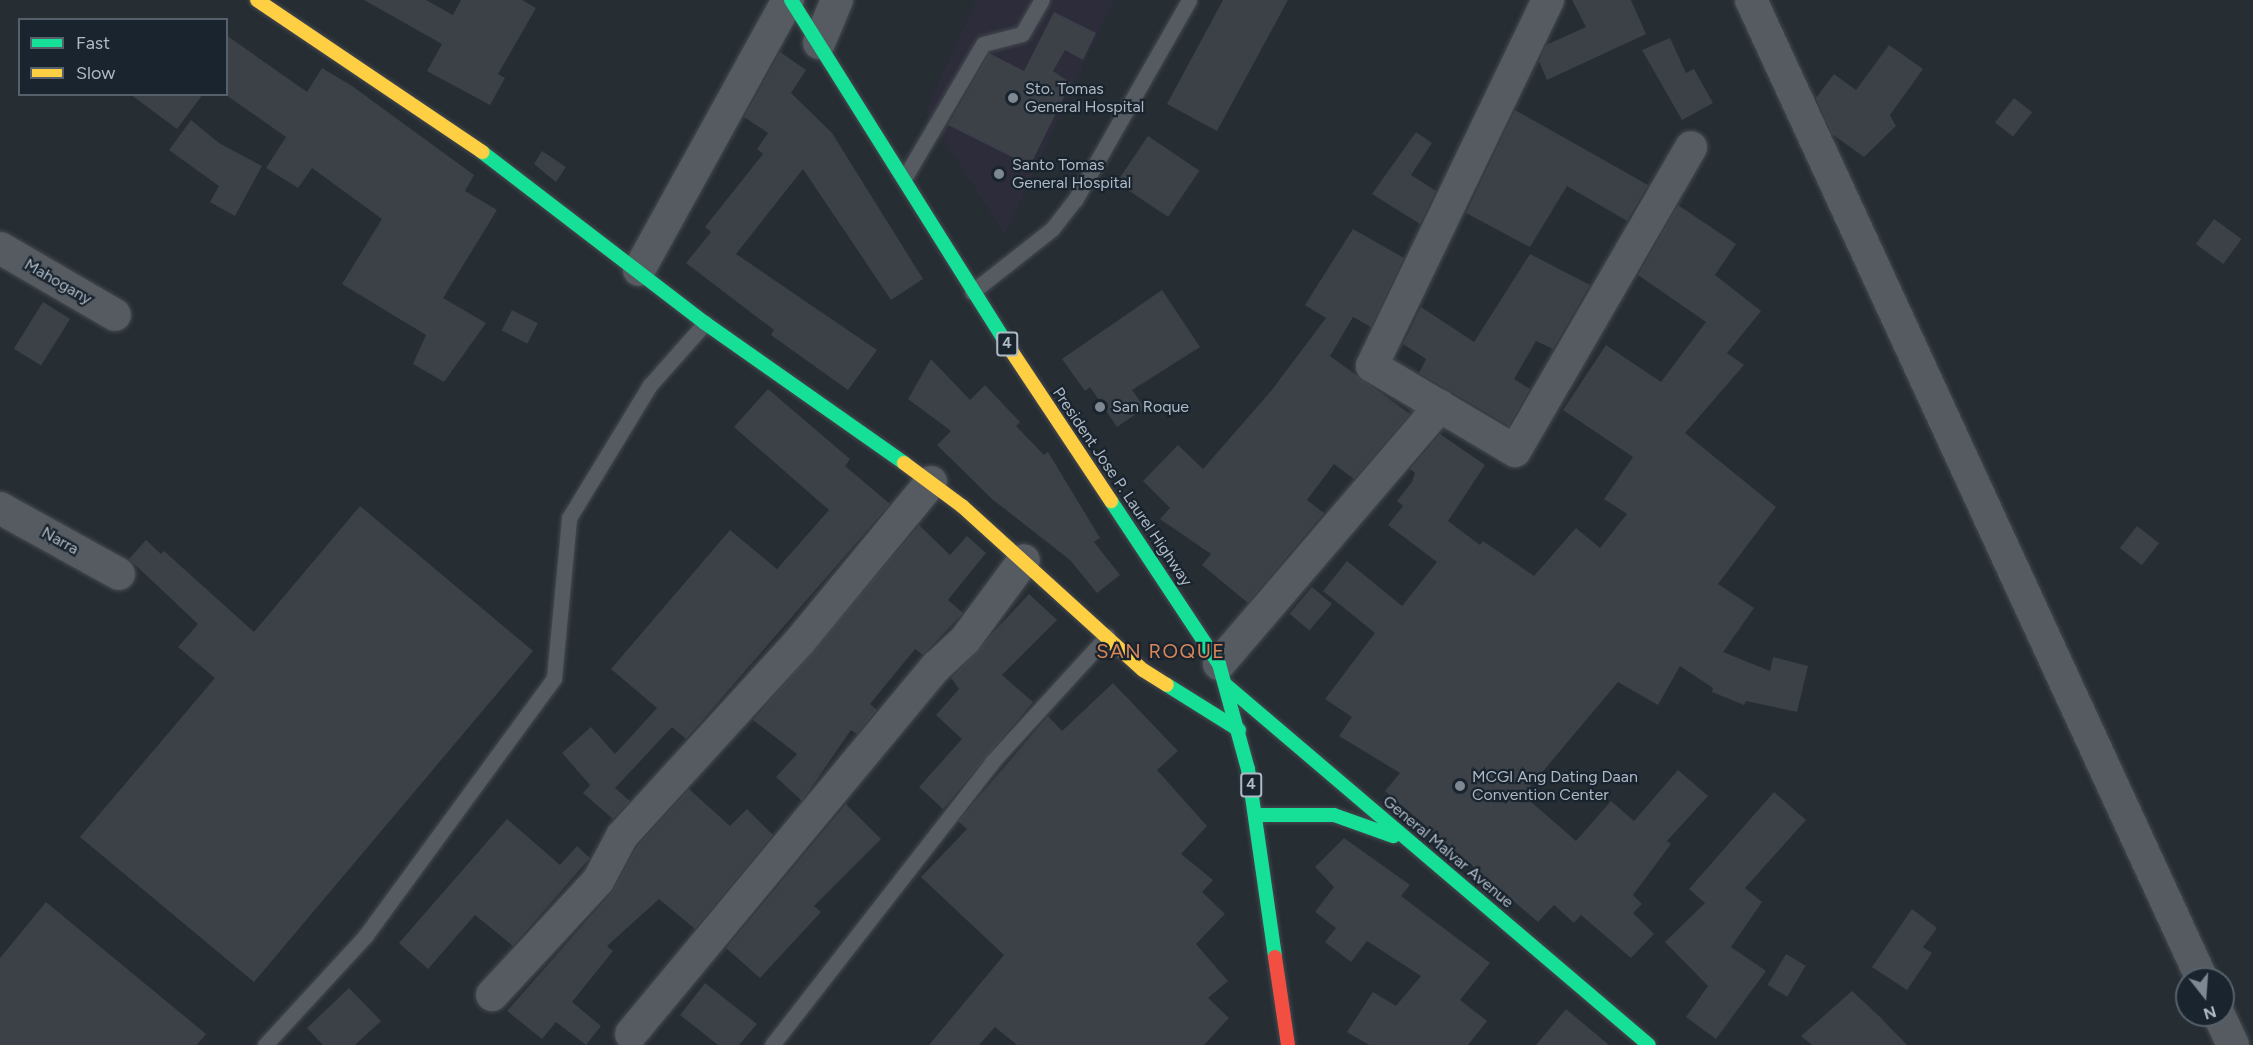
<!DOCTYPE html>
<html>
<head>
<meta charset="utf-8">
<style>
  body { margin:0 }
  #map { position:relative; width:2253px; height:1045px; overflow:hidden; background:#262d33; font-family:Figtree,sans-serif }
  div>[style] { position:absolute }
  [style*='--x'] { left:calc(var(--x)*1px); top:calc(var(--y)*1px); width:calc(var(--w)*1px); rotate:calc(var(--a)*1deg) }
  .medical>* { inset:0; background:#2c2c3a }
  .building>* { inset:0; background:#3b4147; transform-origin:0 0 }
  .roads { filter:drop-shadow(0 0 2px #44494e) drop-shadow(0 0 2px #44494e) }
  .lane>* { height:15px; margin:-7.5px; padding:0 7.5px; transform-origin:7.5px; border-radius:7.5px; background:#565b62 }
  .street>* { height:32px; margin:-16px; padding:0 16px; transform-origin:16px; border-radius:16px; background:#565b62 }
  .fast>* { height:14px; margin:-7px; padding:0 7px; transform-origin:7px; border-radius:7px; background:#16e098 }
  .slow>* { height:14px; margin:-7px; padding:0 7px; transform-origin:7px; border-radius:7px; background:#ffcf43 }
  .jam>* { height:14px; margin:-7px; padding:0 7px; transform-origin:7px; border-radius:7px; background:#f24e42 }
  .dots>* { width:16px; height:16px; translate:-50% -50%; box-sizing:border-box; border:3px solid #19242e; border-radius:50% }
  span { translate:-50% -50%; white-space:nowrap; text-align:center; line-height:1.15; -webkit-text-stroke:4.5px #19242e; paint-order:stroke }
  .shield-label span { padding:2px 4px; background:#19242e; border:2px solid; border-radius:4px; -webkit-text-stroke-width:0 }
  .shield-label { font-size:15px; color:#aeb9c6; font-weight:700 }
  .poi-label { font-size:16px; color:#aeb9c6 }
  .left { translate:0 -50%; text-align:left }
  .street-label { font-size:16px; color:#aeb9c6 }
  .quarter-label { font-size:20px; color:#d78559; letter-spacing:1.5px }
  .legend { position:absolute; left:18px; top:18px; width:210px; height:78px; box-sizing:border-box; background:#19242e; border:2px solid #55606b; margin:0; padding:8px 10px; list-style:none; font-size:18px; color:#aeb9c6 }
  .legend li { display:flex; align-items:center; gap:12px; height:30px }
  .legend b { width:30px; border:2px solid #55606b }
  .north { position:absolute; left:2175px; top:967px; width:60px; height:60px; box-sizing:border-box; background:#19242e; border:2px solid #55606b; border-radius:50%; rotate:163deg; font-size:16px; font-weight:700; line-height:24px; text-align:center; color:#aeb9c6 }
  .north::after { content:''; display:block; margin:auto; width:21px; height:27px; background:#7e8893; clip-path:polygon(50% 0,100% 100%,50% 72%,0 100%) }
</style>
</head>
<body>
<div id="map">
  <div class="medical">
    <div style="clip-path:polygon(976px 0,1114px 0,1005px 235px,925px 112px)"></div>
  </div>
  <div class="building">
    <div style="clip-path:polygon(364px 0,426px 0,453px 15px,461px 0,522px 0,536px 8px,498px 74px,505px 78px,490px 105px,427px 71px,442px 44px)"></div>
    <div style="clip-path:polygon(1223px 0,1288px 0,1217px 131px,1167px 104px)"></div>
    <div style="clip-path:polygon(1572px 0,1631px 0,1646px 34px,1547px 80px,1539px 61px,1546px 45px,1586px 27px)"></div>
    <div style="clip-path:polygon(1054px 12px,1096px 33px,1083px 60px,1065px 50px,1053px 71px,1071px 83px,1030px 166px,948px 125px,989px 53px,1024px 71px)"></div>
    <div style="clip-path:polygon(226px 35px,307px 92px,322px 68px,352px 86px,474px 175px,465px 191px,497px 210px,443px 298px,486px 323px,444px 382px,413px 364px,426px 335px,342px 284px,382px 219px,312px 168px,298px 188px,266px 168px,286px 137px,226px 95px)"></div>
    <div style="clip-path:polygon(1670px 38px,1686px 73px,1694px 69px,1713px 103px,1682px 120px,1642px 50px)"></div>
    <div style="clip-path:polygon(1889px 45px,1923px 69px,1890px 115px,1896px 126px,1864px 157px,1832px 134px,1816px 98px,1834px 74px,1856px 90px)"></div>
    <div style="clip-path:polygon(780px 52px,806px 70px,791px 93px,832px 133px,923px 279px,891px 300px,803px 169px,736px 254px,877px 350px,848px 390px,771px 335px,774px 330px,686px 263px,711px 232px,705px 227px,763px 154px,757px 149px,768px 133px,744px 117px)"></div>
    <div style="clip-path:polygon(130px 94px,203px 94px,177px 129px)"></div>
    <div style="left:2014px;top:98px;width:23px;height:31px;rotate:38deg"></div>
    <div style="clip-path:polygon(1515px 110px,1648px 185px,1627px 221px,1567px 186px,1530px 247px,1466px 213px)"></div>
    <div style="clip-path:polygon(191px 120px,219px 143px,262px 166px,235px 216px,210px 202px,219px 186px,169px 150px)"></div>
    <div style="clip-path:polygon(1416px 132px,1432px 143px,1411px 175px,1436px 191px,1420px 224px,1372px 194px)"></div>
    <div style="left:1148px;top:136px;width:62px;height:56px;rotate:34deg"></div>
    <div style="clip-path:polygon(542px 151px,566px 167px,556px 182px,534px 164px)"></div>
    <div style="clip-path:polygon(1678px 205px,1736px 244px,1715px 275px,1761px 311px,1727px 353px,1744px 365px,1685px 433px,1776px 507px,1718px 584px,1754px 608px,1723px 652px,1770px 671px,1773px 657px,1808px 666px,1797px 712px,1746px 701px,1744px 705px,1712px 692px,1713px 688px,1680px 666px,1658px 705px,1618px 682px,1523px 795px,1576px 841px,1611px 801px,1634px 821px,1678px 770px,1708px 796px,1667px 841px,1671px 844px,1633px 895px,1642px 904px,1633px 913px,1654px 934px,1631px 958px,1581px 915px,1574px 923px,1554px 905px,1538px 922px,1385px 791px,1400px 773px,1339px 736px,1352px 717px,1325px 699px,1375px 633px,1323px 591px,1347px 561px,1402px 606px,1437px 562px,1388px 525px,1403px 506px,1397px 501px,1412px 482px,1415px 473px,1410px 469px,1440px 434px,1485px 465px,1448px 521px,1480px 545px,1483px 541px,1534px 576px,1576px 528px,1600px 548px,1627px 514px,1604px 499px,1633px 457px,1563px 410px,1606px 345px,1661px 382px,1706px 322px,1638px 275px)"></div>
    <div style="left:2214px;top:219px;width:34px;height:31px;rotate:36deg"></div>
    <div style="clip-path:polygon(1353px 229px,1404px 258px,1371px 327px,1353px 317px,1330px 356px,1410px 414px,1354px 479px,1334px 464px,1307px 500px,1324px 513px,1248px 603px,1202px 565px,1211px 554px,1160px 519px,1170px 508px,1143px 481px,1178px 445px,1203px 469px,1271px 391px,1326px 318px,1305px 305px)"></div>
    <div style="clip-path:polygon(1530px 254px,1590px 285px,1553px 349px,1536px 341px,1514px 379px,1530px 389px,1509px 426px,1419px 373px,1426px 359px,1403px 344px,1421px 307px,1474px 342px)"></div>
    <div style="clip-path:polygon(1162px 290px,1200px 347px,1132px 390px,1145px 408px,1117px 427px,1090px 387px,1085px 391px,1062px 359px)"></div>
    <div style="left:43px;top:302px;width:32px;height:55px;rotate:32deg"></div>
    <div style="left:512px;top:310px;width:29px;height:23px;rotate:27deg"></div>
    <div style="clip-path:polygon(931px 359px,970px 400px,985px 385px,1020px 422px,1016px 426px,1044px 455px,1048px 452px,1100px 538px,1094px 542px,1120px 575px,1097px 593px,1070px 560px,992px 499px,937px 445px,951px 431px,908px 399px)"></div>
    <div style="clip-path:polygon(768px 389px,850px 459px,845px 466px,890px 504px,686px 739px,672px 727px,615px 788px,630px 801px,613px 819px,583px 793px,590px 785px,562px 753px,591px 727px,615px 754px,657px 708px,611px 669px,730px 530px,777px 569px,829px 510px,734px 427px)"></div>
    <div style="clip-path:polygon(360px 506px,533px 651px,254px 982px,80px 837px,215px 678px,178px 647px,198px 624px,129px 559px,146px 540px,161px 554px,164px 551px,254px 632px)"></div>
    <div style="clip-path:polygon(919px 525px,950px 555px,967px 536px,986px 553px,948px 600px,963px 613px,923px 655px,915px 649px,870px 704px,877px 710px,857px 734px,851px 730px,802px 801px,776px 777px,797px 754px,753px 720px)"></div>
    <div style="left:2137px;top:526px;width:28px;height:28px;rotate:38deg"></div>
    <div style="left:1312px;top:587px;width:26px;height:35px;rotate:40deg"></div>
    <div style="clip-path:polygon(1029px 594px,1057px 620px,1002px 675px,1033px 702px,943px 809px,919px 787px,962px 739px,936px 715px,959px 689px,951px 678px)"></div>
    <div style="clip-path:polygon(1113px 683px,1178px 751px,1157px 770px,1207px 826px,1181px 854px,1213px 880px,1202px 892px,1225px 914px,1196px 944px,1228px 981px,1208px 998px,1229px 1018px,1204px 1045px,1017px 1045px,995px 1027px,979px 1045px,929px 1045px,1004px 955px,921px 877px,967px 829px,958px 821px,1048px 716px,1062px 731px)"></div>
    <div style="clip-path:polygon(689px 789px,730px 826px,747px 809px,773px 835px,695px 929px,659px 899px,607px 946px,613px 951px,572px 1002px,601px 1026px,586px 1045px,556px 1022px,542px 1039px,507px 1011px,611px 893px,637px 846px)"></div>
    <div style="clip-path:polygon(1774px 792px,1806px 820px,1745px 888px,1762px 902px,1731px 947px,1766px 971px,1716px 1039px,1686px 1017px,1708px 986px,1665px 942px,1705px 903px,1689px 889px)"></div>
    <div style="clip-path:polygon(846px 804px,881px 839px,814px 906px,821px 912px,760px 978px,726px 948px)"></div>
    <div style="clip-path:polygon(507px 819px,560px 865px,577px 846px,590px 858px,513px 946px,475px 915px,428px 969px,399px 943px)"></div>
    <div style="clip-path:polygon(1344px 838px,1410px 885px,1401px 896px,1490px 963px,1460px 1000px,1487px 1021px,1468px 1045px,1369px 1045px,1347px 1032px,1373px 992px,1396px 1006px,1421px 976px,1367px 941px,1351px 962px,1325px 942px,1336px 928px,1315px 912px,1334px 887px,1315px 867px)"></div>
    <div style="clip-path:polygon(46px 902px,206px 1034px,197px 1045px,0 1045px,0 958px)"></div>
    <div style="clip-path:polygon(1912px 909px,1937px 928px,1923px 947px,1932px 953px,1907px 990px,1872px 967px)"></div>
    <div style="left:1786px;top:954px;width:23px;height:36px;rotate:31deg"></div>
    <div style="clip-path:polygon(705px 983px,757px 1024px,739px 1045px,718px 1045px,680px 1015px)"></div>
    <div style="clip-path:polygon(349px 988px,381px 1021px,355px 1045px,323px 1045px,307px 1028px)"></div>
    <div style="clip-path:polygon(1852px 991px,1879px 1016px,1907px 1045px,1812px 1045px,1801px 1036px)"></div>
    <div style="clip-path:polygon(1566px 1009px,1609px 1045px,1536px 1045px)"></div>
  </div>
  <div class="roads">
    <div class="lane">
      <div style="--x:905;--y:177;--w:154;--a:-59.6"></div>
      <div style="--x:983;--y:44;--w:40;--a:-14.4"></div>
      <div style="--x:1022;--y:34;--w:39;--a:-60"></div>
      <div style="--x:972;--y:292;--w:102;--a:-38.2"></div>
      <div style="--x:1052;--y:229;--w:37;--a:-52"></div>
      <div style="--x:1075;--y:200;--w:230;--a:-60.3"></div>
      <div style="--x:265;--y:1045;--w:149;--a:-47.4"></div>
      <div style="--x:366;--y:935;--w:318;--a:-53.8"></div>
      <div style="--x:554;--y:678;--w:161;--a:-84.6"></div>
      <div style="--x:569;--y:518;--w:156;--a:-58.7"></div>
      <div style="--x:650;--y:385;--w:83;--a:-48.4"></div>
      <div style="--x:772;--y:1045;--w:358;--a:-52.1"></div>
      <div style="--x:992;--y:762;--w:171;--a:-47.6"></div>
    </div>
    <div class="street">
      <div style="--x:1548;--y:0;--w:406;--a:115.7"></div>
      <div style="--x:1372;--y:366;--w:166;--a:30.7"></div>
      <div style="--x:1515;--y:451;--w:351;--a:-59.9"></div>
      <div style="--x:1751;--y:0;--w:1078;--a:65.27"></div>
      <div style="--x:819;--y:43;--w:47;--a:-67.3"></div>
      <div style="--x:0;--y:248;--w:133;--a:30.2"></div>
      <div style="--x:639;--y:270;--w:308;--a:-61.1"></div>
      <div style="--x:0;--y:508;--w:136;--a:29"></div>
      <div style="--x:1219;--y:664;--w:340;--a:-49.4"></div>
      <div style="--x:492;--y:995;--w:156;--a:-47.1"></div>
      <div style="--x:598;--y:881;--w:51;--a:-61.9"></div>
      <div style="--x:622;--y:836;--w:264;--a:-47.6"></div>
      <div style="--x:800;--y:641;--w:206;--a:-50.5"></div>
      <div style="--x:2219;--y:1015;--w:33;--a:65"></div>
      <div style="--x:631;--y:1034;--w:479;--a:-50.3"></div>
      <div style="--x:937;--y:666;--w:38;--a:-43"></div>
      <div style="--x:965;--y:640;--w:99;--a:-53.6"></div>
    </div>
    <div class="fast">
      <div style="--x:791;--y:0;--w:405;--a:57.9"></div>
      <div style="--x:482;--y:152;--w:281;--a:37.5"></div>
      <div style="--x:705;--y:323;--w:243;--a:35.1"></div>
      <div style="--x:1111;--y:501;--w:196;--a:56.5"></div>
      <div style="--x:1219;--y:664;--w:109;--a:74.6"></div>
      <div style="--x:1248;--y:769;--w:190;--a:81.8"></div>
      <div style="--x:1167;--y:685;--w:85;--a:32"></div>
      <div style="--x:1226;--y:685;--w:555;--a:40.4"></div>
      <div style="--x:1255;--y:815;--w:79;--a:0"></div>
      <div style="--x:1334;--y:815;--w:63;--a:19.6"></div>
    </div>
    <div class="slow">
      <div style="--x:257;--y:0;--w:272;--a:34"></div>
      <div style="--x:1006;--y:343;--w:190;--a:56.4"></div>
      <div style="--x:904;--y:463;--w:72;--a:36.6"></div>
      <div style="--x:962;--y:506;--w:244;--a:42.2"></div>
      <div style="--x:1143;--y:670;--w:28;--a:32"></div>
    </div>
    <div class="jam">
      <div style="--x:1275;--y:957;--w:89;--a:81.6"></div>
    </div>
  </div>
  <div class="dots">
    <div style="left:1013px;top:98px;background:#7e8893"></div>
    <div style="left:999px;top:174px;background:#7e8893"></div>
    <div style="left:1100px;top:407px;background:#7e8893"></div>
    <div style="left:1460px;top:786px;background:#7e8893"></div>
  </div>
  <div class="shield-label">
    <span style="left:1007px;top:344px">4</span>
    <span style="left:1251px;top:785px">4</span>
  </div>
  <div class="poi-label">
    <span class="left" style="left:1025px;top:98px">Sto. Tomas<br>General Hospital</span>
    <span class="left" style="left:1012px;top:174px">Santo Tomas<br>General Hospital</span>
    <span class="left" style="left:1112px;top:407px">San Roque</span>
    <span class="left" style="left:1472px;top:786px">MCGI Ang Dating Daan<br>Convention Center</span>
  </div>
  <div class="street-label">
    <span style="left:58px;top:282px;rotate:30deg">Mahogany</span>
    <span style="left:1122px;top:487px;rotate:56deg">President Jose P. Laurel Highway</span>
    <span style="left:60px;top:541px;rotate:29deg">Narra</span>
    <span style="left:1448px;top:852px;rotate:40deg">General Malvar Avenue</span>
  </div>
  <div class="quarter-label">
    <span style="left:1161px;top:651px">SAN ROQUE</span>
  </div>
  <ul class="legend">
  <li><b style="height:8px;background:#16e098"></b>Fast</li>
  <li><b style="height:8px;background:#ffcf43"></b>Slow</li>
  </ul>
  <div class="north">N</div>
</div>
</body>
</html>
